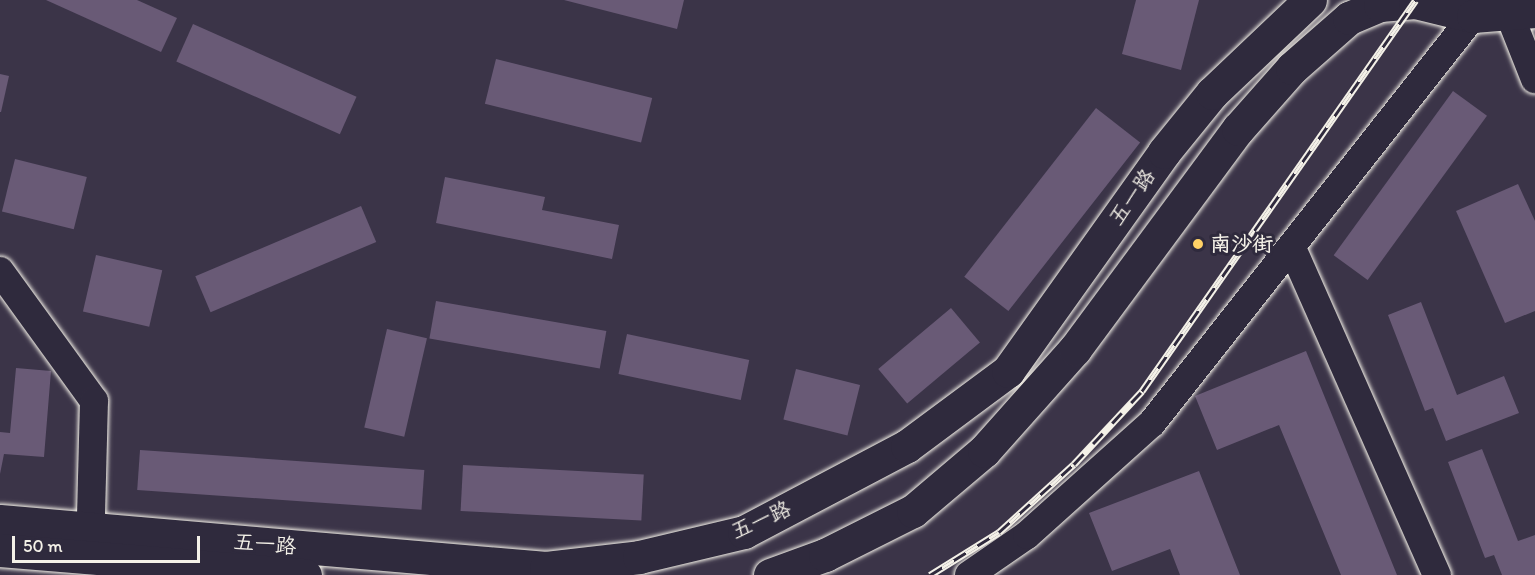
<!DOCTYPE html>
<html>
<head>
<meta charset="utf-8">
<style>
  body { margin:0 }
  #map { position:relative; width:1535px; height:575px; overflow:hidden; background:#3b3448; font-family:Itim,"LXGW WenKai TC",sans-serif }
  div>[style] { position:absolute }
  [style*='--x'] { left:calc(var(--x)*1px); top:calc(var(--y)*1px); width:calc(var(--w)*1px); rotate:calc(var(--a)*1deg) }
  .building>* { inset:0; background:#695a76; transform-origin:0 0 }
  .roads { filter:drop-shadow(0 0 2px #f4f1e8) drop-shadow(0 0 2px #f4f1e8) }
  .minor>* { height:28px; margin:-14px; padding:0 14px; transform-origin:14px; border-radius:14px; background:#2f2a3d }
  .major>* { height:33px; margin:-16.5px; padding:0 16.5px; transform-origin:16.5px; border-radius:16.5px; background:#2f2a3d }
  .rail>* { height:7px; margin-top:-3.5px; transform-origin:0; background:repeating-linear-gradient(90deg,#2f2a3d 0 14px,#f4f1e8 0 28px); box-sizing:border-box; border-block:2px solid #f4f1e8 }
  .dots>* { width:16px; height:16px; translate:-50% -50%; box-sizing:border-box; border:3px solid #2f2a3d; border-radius:50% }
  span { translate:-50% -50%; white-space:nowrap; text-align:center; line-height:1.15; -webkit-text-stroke:6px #2f2a3d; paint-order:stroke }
  .street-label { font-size:21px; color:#f4f1e8 }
  .poi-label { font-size:21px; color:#f4f1e8; font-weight:700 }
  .left { translate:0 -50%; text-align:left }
  .scale { position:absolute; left:12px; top:536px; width:188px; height:27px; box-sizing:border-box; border:3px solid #f4f1e8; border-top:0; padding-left:8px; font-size:18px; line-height:21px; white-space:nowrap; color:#f4f1e8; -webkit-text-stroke:4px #2f2a3d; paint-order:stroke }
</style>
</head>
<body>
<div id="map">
  <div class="building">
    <div style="clip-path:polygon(46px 0,137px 0,177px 18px,161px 52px)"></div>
    <div style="clip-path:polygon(564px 0,684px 0,677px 29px)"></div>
    <div style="clip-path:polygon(1136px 0,1199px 0,1181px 70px,1122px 54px)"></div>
    <div style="left:193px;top:24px;width:179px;height:41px;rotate:24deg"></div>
    <div style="left:496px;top:59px;width:161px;height:46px;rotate:14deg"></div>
    <div style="clip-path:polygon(0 74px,9px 76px,1px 112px,0 112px)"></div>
    <div style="left:1453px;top:91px;width:42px;height:203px;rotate:36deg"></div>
    <div style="left:1096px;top:108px;width:56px;height:214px;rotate:38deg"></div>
    <div style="left:15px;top:159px;width:74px;height:54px;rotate:14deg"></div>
    <div style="clip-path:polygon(445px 177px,545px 197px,542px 210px,619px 225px,612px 259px,436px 223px)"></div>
    <div style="clip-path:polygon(1518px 184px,1535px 221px,1535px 311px,1505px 323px,1456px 211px)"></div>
    <div style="left:361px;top:206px;width:39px;height:180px;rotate:67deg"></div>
    <div style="left:96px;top:255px;width:68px;height:58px;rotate:13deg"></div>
    <div style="left:436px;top:301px;width:173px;height:38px;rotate:10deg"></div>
    <div style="clip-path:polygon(1421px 302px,1457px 395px,1504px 376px,1519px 413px,1446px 441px,1433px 408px,1425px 411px,1388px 315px)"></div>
    <div style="left:951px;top:308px;width:45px;height:95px;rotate:50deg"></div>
    <div style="left:387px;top:329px;width:41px;height:101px;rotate:13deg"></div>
    <div style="left:627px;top:334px;width:125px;height:41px;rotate:12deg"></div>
    <div style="clip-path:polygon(1306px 351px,1397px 575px,1341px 575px,1279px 425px,1217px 450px,1195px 396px)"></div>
    <div style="clip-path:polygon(16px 368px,51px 371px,44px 457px,4px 454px,0 474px,0 432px,10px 433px)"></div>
    <div style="left:796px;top:369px;width:66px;height:52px;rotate:14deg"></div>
    <div style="clip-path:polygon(1482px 449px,1518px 541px,1535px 535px,1535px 575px,1502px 575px,1494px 555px,1485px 558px,1448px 462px)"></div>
    <div style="left:140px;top:450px;width:285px;height:40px;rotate:4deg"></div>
    <div style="left:463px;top:465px;width:181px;height:46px;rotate:3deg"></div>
    <div style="clip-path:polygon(1199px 471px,1240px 575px,1180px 575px,1170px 549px,1112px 571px,1089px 513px)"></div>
  </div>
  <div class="roads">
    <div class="minor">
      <div style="--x:1510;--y:16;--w:68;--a:68.4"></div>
      <div style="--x:1292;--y:248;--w:358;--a:66.1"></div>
      <div style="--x:0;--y:271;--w:160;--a:54.1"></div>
      <div style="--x:94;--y:401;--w:149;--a:91.5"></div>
      <div style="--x:969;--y:575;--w:70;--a:-34.6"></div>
      <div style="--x:1027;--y:535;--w:168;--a:-41.9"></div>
      <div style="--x:1152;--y:423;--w:518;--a:-51.74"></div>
    </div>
    <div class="major">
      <div style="--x:0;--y:521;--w:548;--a:4.92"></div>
      <div style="--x:546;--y:568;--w:94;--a:-6.7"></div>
      <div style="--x:639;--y:557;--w:108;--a:-13.4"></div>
      <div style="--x:744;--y:532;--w:184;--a:-27.8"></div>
      <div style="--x:907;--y:446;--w:126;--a:-36.6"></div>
      <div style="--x:1008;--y:371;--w:269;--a:-54.5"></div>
      <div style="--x:1164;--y:152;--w:76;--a:-50.9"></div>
      <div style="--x:1212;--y:93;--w:135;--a:-43.5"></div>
      <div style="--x:0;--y:550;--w:306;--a:4.7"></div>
      <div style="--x:770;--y:575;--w:59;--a:-20"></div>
      <div style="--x:825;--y:555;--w:98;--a:-26.6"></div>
      <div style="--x:913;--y:511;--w:93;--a:-40.2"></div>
      <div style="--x:984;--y:451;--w:137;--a:-48.3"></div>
      <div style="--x:1075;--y:349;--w:274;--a:-53.5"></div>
      <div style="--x:1238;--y:129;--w:81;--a:-48.5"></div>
      <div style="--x:1292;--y:68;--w:76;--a:-41.3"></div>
      <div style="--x:1349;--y:18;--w:34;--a:-23"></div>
      <div style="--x:1380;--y:5;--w:35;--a:-5"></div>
      <div style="--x:1415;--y:2;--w:60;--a:13.6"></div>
      <div style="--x:1473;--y:16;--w:62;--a:-4.6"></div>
    </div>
  </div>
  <div class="rail">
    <div style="--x:930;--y:575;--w:81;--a:-31.9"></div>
    <div style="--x:999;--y:532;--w:101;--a:-42.2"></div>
    <div style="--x:1074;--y:464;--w:100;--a:-47"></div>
    <div style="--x:1142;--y:391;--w:477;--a:-55"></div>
  </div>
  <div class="dots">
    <div style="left:1198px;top:244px;background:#ffd166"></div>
  </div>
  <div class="street-label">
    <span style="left:1132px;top:197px;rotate:-55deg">五一路</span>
    <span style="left:761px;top:520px;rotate:-24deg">五一路</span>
    <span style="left:265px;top:544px;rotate:5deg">五一路</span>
  </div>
  <div class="poi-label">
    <span class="left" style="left:1210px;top:244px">南沙街</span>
  </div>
  <div class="scale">50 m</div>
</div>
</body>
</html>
